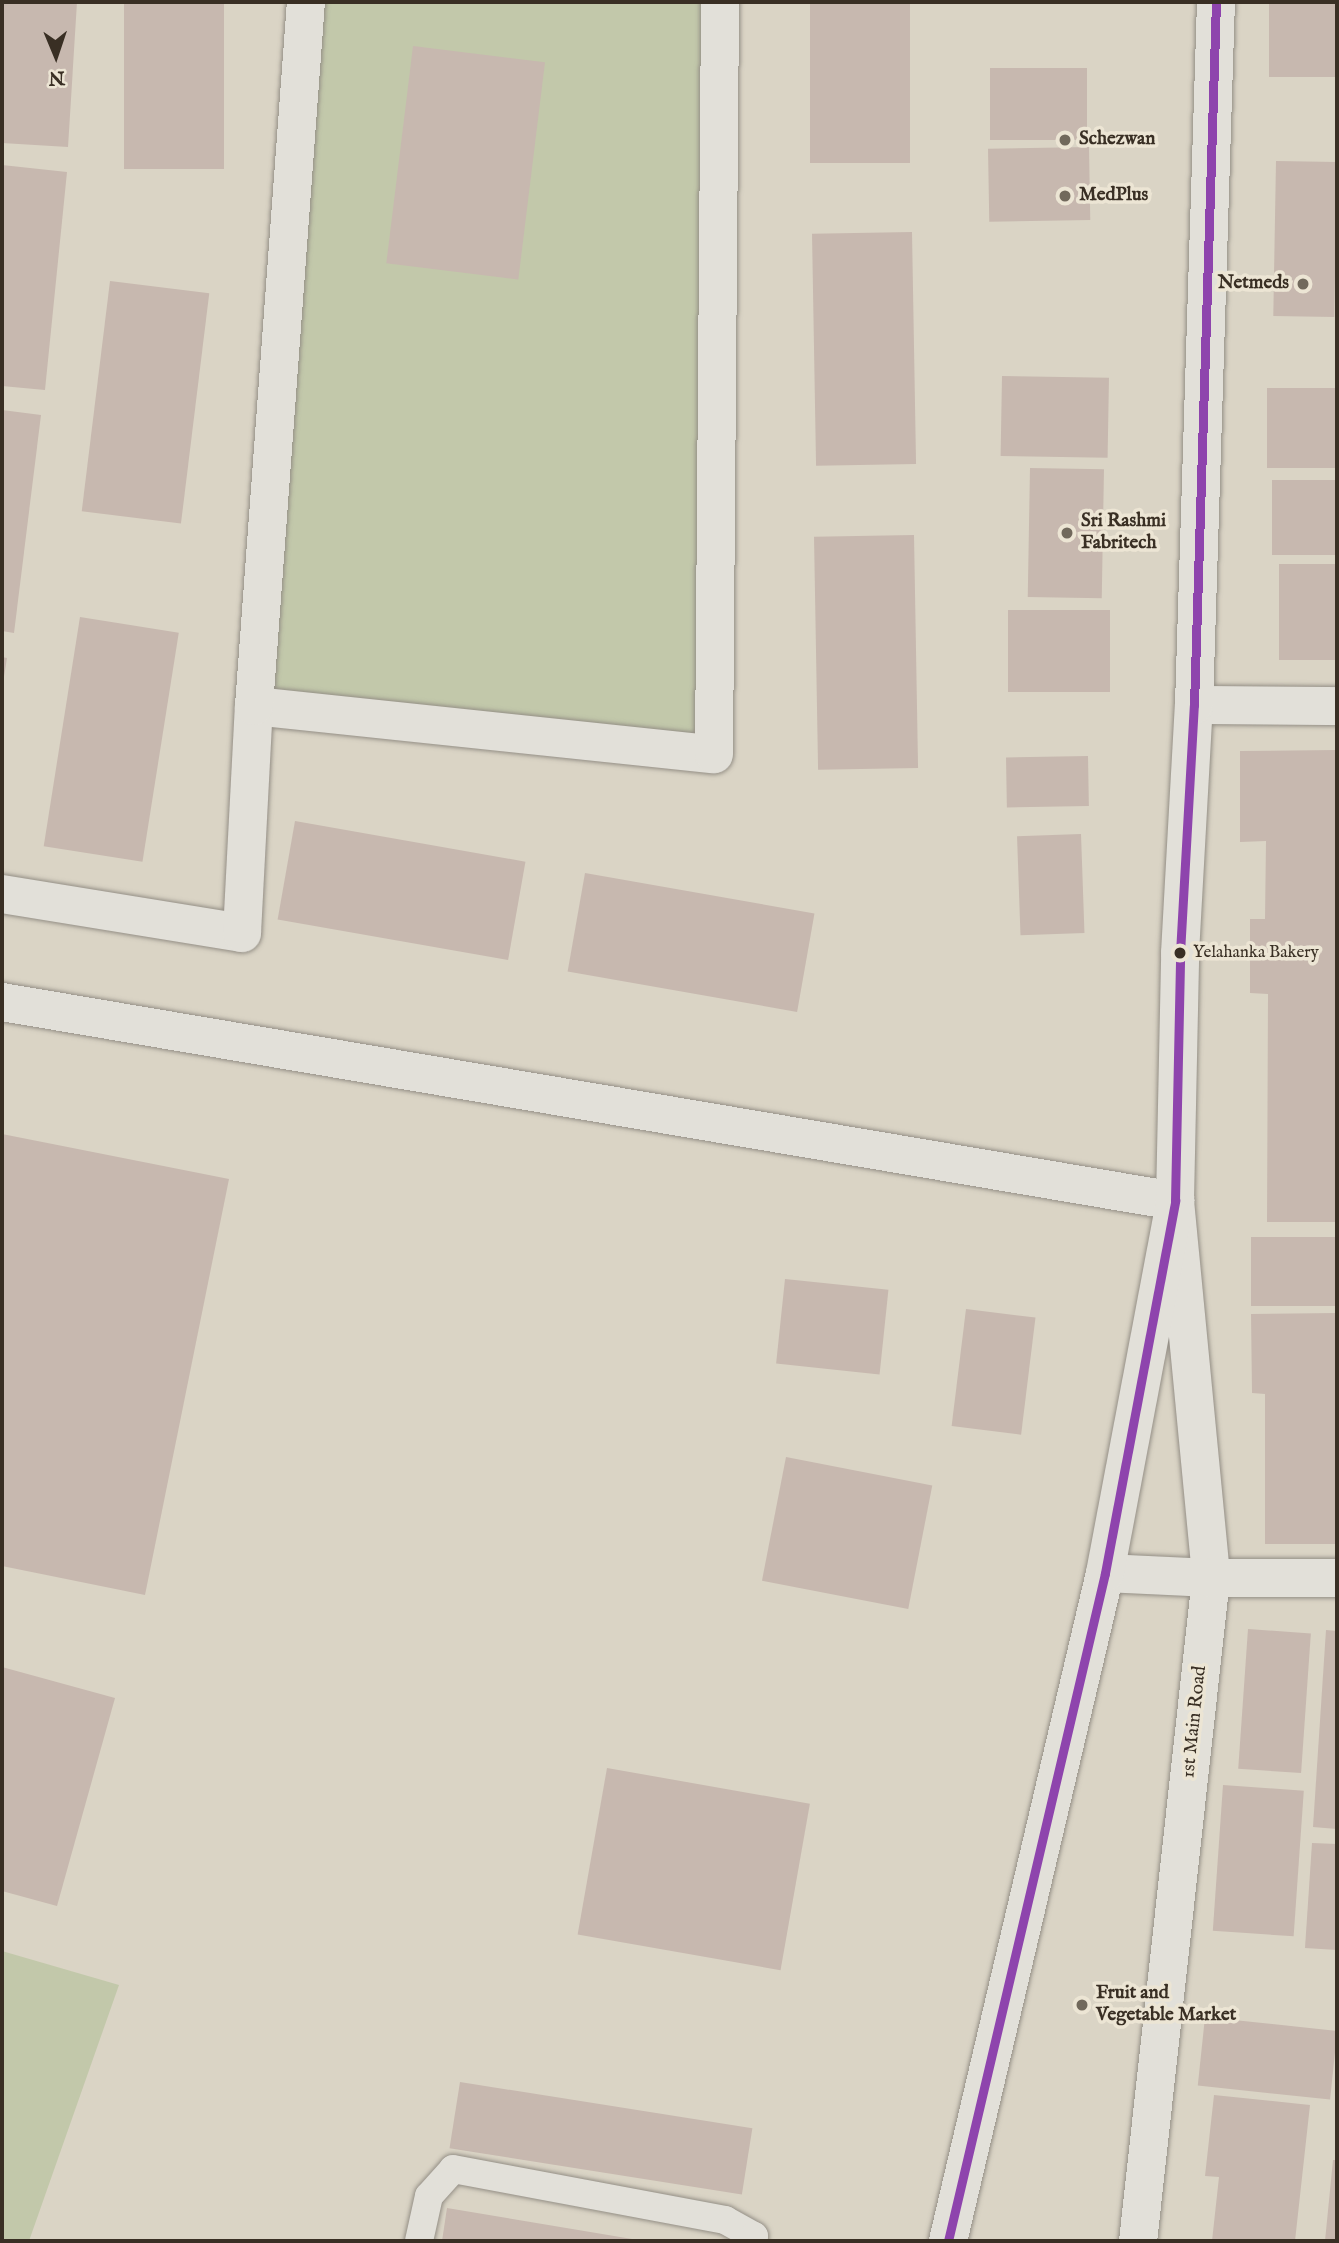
<!DOCTYPE html>
<html>
<head>
<meta charset="utf-8">
<style>
  body { margin:0 }
  #map { position:relative; width:1339px; height:2243px; overflow:hidden; background:#dad4c5; font-family:"IM FELL English",serif }
  div>[style] { position:absolute }
  [style*='--x'] { left:calc(var(--x)*1px); top:calc(var(--y)*1px); width:calc(var(--w)*1px); rotate:calc(var(--a)*1deg) }
  .green>* { inset:0; background:#c2c8aa }
  .building>* { inset:0; background:#c7b8af; transform-origin:0 0 }
  .roads { filter:drop-shadow(0 0 2px #948f86) drop-shadow(0 0 2px #948f86) }
  .service>* { height:28px; margin:-14px; padding:0 14px; transform-origin:14px; border-radius:14px; background:#e2e0d9 }
  .minor>* { height:38px; margin:-19px; padding:0 19px; transform-origin:19px; border-radius:19px; background:#e2e0d9 }
  .tertiary>* { height:38px; margin:-19px; padding:0 19px; transform-origin:19px; border-radius:19px; background:#e2e0d9 }
  .secondary>* { height:38px; margin:-19px; padding:0 19px; transform-origin:19px; border-radius:19px; background:#e2e0d9 }
  .bus-1>* { height:9px; margin:-4.5px; padding:0 4.5px; transform-origin:4.5px; border-radius:4.5px; background:#8e44ad }
  .dots>* { width:19px; height:19px; translate:-50% -50%; box-sizing:border-box; border:4px solid #ece5d4; border-radius:50% }
  span { translate:-50% -50%; white-space:nowrap; text-align:center; line-height:1.15; -webkit-text-stroke:7px #ece5d4; paint-order:stroke }
  .bus-label { font-size:17px; color:#392f24 }
  .left { translate:0 -50%; text-align:left }
  .poi-label { font-size:19px; color:#392f24; font-weight:700 }
  .right { translate:-100% -50%; text-align:right }
  .street-label { font-size:19px; color:#392f24 }
  .frame { position:absolute; inset:0; border:4px solid #392f24; pointer-events:none }
  .north { position:absolute; left:21px; top:21px; width:70px; height:70px; -webkit-text-stroke:5px #ece5d4; paint-order:stroke; rotate:178deg; font-size:19px; font-weight:700; line-height:28px; text-align:center; color:#392f24 }
  .north::after { content:''; display:block; margin:auto; width:24px; height:32px; background:#392f24; clip-path:polygon(50% 0,100% 100%,50% 72%,0 100%) }
</style>
</head>
<body>
<div id="map">
  <div class="green">
    <div style="clip-path:polygon(306px 2px,720px 2px,714px 754px,254px 706px)"></div>
    <div style="clip-path:polygon(2px 1951px,119px 1985px,29px 2241px,2px 2241px)"></div>
  </div>
  <div class="building">
    <div style="clip-path:polygon(2px 2px,77px 2px,68px 147px,2px 143px)"></div>
    <div style="left:124px;top:2px;width:100px;height:167px"></div>
    <div style="left:810px;top:2px;width:100px;height:161px"></div>
    <div style="left:1269px;top:2px;width:68px;height:75px"></div>
    <div style="left:413px;top:46px;width:133px;height:219px;rotate:7deg"></div>
    <div style="left:1087px;top:68px;width:72px;height:97px;rotate:90deg"></div>
    <div style="left:1089px;top:147px;width:73px;height:101px;rotate:89deg"></div>
    <div style="left:1276px;top:161px;width:61px;height:155px;rotate:1deg"></div>
    <div style="clip-path:polygon(2px 165px,67px 172px,45px 390px,2px 386px)"></div>
    <div style="left:912px;top:232px;width:232px;height:100px;rotate:89deg"></div>
    <div style="left:110px;top:281px;width:100px;height:232px;rotate:7deg"></div>
    <div style="left:1002px;top:376px;width:107px;height:80px;rotate:1deg"></div>
    <div style="left:1337px;top:388px;width:80px;height:70px;rotate:90deg"></div>
    <div style="clip-path:polygon(2px 410px,41px 415px,14px 633px,2px 631px)"></div>
    <div style="left:1030px;top:468px;width:74px;height:129px;rotate:1deg"></div>
    <div style="left:1337px;top:480px;width:75px;height:65px;rotate:90deg"></div>
    <div style="left:914px;top:535px;width:233px;height:100px;rotate:89deg"></div>
    <div style="left:1337px;top:564px;width:96px;height:58px;rotate:90deg"></div>
    <div style="left:1008px;top:610px;width:102px;height:82px"></div>
    <div style="left:80px;top:617px;width:100px;height:232px;rotate:9deg"></div>
    <div style="clip-path:polygon(2px 657px,7px 658px,3px 683px,2px 683px)"></div>
    <div style="clip-path:polygon(1337px 750px,1337px 1222px,1267px 1222px,1268px 994px,1250px 993px,1250px 919px,1265px 919px,1266px 841px,1240px 842px,1240px 751px)"></div>
    <div style="left:1088px;top:756px;width:50px;height:82px;rotate:89deg"></div>
    <div style="left:295px;top:821px;width:234px;height:100px;rotate:10deg"></div>
    <div style="left:1081px;top:834px;width:99px;height:64px;rotate:88deg"></div>
    <div style="left:585px;top:873px;width:233px;height:100px;rotate:10deg"></div>
    <div style="clip-path:polygon(2px 1134px,229px 1179px,145px 1595px,2px 1566px)"></div>
    <div style="left:1337px;top:1237px;width:69px;height:86px;rotate:90deg"></div>
    <div style="left:785px;top:1279px;width:104px;height:85px;rotate:6deg"></div>
    <div style="left:966px;top:1309px;width:70px;height:118px;rotate:7deg"></div>
    <div style="clip-path:polygon(1337px 1313px,1337px 1544px,1265px 1544px,1265px 1394px,1252px 1393px,1251px 1314px)"></div>
    <div style="left:786px;top:1457px;width:149px;height:126px;rotate:11deg"></div>
    <div style="left:1248px;top:1629px;width:63px;height:140px;rotate:4deg"></div>
    <div style="clip-path:polygon(1326px 1630px,1337px 1631px,1337px 1829px,1313px 1827px)"></div>
    <div style="clip-path:polygon(2px 1667px,115px 1698px,57px 1906px,2px 1891px)"></div>
    <div style="left:607px;top:1768px;width:206px;height:169px;rotate:10deg"></div>
    <div style="left:1223px;top:1785px;width:81px;height:146px;rotate:4deg"></div>
    <div style="clip-path:polygon(1312px 1843px,1337px 1844px,1337px 1950px,1305px 1948px)"></div>
    <div style="left:1205px;top:2017px;width:133px;height:69px;rotate:6deg"></div>
    <div style="left:460px;top:2082px;width:296px;height:67px;rotate:9deg"></div>
    <div style="clip-path:polygon(1214px 2095px,1310px 2105px,1295px 2241px,1212px 2241px,1219px 2177px,1205px 2176px)"></div>
    <div style="clip-path:polygon(1333px 2160px,1337px 2160px,1337px 2241px,1325px 2241px)"></div>
    <div style="clip-path:polygon(447px 2208px,638px 2240px,638px 2241px,442px 2241px)"></div>
  </div>
  <div class="roads">
    <div class="service">
      <div style="--x:419;--y:2241;--w:46;--a:-77.5"></div>
      <div style="--x:429;--y:2196;--w:36;--a:-48"></div>
      <div style="--x:453;--y:2169;--w:277;--a:10.6"></div>
      <div style="--x:725;--y:2220;--w:33;--a:29"></div>
      <div style="--x:754;--y:2236;--w:5;--a:101"></div>
    </div>
    <div class="minor">
      <div style="--x:254;--y:706;--w:462;--a:6"></div>
      <div style="--x:714;--y:754;--w:752;--a:-89.54"></div>
      <div style="--x:2;--y:894;--w:243;--a:9.2"></div>
      <div style="--x:242;--y:933;--w:227;--a:-87"></div>
      <div style="--x:254;--y:706;--w:706;--a:-85.78"></div>
      <div style="--x:2;--y:1002;--w:1190;--a:9.63"></div>
      <div style="--x:1175;--y:1201;--w:379;--a:84.5"></div>
      <div style="--x:1211;--y:1578;--w:667;--a:96.28"></div>
      <div style="--x:1105;--y:1573;--w:106;--a:2.7"></div>
      <div style="--x:1211;--y:1578;--w:126;--a:0"></div>
    </div>
    <div class="tertiary">
      <div style="--x:1194;--y:705;--w:143;--a:0.4"></div>
    </div>
    <div class="secondary">
      <div style="--x:948;--y:2241;--w:686;--a:-76.77"></div>
      <div style="--x:1105;--y:1573;--w:379;--a:-79.3"></div>
      <div style="--x:1175;--y:1201;--w:248;--a:-88.8"></div>
      <div style="--x:1180;--y:953;--w:248;--a:-86.8"></div>
      <div style="--x:1194;--y:705;--w:703;--a:-88.21"></div>
    </div>
  </div>
  <div class="bus-1">
    <div style="--x:948;--y:2241;--w:686;--a:-76.77"></div>
    <div style="--x:1105;--y:1573;--w:379;--a:-79.3"></div>
    <div style="--x:1175;--y:1201;--w:248;--a:-88.8"></div>
    <div style="--x:1180;--y:953;--w:248;--a:-86.8"></div>
    <div style="--x:1194;--y:705;--w:703;--a:-88.21"></div>
  </div>
  <div class="dots">
    <div style="left:1065px;top:140px;background:#71695c"></div>
    <div style="left:1065px;top:196px;background:#71695c"></div>
    <div style="left:1303px;top:284px;background:#71695c"></div>
    <div style="left:1067px;top:533px;background:#71695c"></div>
    <div style="left:1180px;top:953px;background:#392f24"></div>
    <div style="left:1082px;top:2005px;background:#71695c"></div>
  </div>
  <div class="bus-label">
    <span class="left" style="left:1193px;top:953px">Yelahanka Bakery</span>
  </div>
  <div class="poi-label">
    <span class="left" style="left:1079px;top:140px">Schezwan</span>
    <span class="left" style="left:1079px;top:196px">MedPlus</span>
    <span class="right" style="left:1289px;top:284px">Netmeds</span>
    <span class="left" style="left:1081px;top:533px">Sri Rashmi<br>Fabritech</span>
    <span class="left" style="left:1096px;top:2005px">Fruit and<br>Vegetable Market</span>
  </div>
  <div class="street-label">
    <span style="left:1195px;top:1722px;rotate:-84deg">1st Main Road</span>
  </div>
  <div class="frame"></div>
  <div class="north">N</div>
</div>
</body>
</html>
